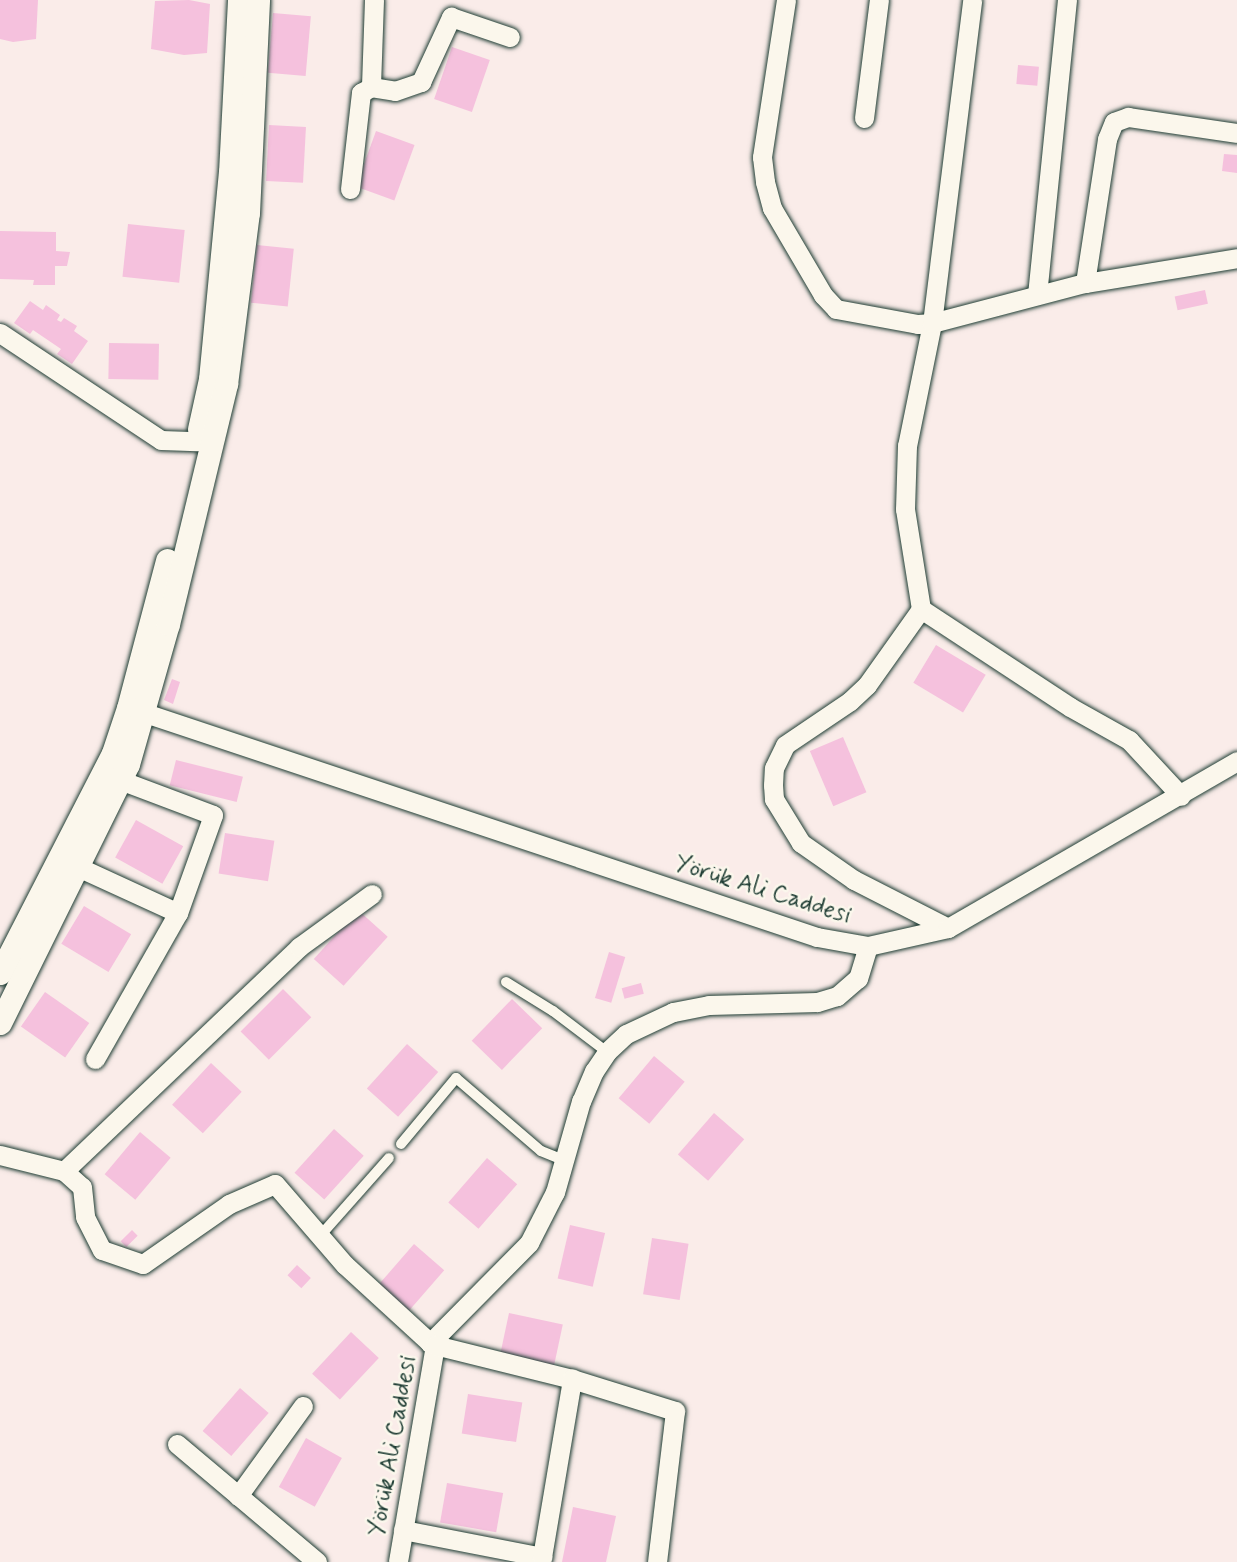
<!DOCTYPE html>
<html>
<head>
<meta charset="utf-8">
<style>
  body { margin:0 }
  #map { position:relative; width:1237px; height:1562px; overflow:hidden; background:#faece9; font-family:Mynerve,sans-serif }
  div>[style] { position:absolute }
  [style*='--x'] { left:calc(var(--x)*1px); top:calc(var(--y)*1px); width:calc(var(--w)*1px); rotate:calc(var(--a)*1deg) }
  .building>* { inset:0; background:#f5c1dd; transform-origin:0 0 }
  .roads { filter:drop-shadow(0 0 2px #1f3d34) drop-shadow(0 0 2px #1f3d34) }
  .service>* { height:10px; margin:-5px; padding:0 5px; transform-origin:5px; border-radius:5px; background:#fbf7ec }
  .minor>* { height:19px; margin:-9.5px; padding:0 9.5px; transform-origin:9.5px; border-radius:9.5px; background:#fbf7ec }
  .tertiary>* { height:23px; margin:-11.5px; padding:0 11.5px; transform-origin:11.5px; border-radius:11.5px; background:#fbf7ec }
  span { translate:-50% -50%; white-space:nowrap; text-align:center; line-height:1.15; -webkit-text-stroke:5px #fbf7ec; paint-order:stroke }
  .street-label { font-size:24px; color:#1f3d34 }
</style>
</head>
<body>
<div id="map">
  <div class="building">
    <div style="clip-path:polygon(0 0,38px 0,36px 39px,13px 42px,0 39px)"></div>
    <div style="clip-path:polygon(189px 0,210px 4px,207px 53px,184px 55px,151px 49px,155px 1px)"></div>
    <div style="left:273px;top:13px;width:38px;height:60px;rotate:5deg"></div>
    <div style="left:452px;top:47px;width:40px;height:55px;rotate:19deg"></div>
    <div style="left:1018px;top:65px;width:21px;height:19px;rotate:5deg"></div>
    <div style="left:269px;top:125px;width:37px;height:56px;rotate:3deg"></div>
    <div style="left:376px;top:131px;width:41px;height:59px;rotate:20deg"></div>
    <div style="clip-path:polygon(1224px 154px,1237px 155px,1237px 173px,1222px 171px)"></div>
    <div style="left:128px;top:224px;width:57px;height:53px;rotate:6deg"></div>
    <div style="clip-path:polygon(0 231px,56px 232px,56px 251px,70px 252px,67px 266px,55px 266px,55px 285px,33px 285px,34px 280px,0 279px)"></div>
    <div style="left:257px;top:245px;width:37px;height:58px;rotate:6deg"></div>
    <div style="left:1205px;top:290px;width:14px;height:31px;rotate:78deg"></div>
    <div style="clip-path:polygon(30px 301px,43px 310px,46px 305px,60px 315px,57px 320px,61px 322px,64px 318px,77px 326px,74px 331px,88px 341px,72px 364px,57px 354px,61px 349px,33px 330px,30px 334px,14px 323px)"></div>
    <div style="left:109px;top:343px;width:50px;height:36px;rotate:1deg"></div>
    <div style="left:936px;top:645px;width:58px;height:44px;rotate:31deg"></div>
    <div style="clip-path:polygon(172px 679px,180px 682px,173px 704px,164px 700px)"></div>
    <div style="left:843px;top:737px;width:60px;height:36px;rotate:67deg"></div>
    <div style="left:176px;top:760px;width:69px;height:26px;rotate:14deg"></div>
    <div style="left:136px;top:820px;width:54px;height:43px;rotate:29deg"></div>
    <div style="left:225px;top:833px;width:50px;height:41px;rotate:9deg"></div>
    <div style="left:84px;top:906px;width:55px;height:44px;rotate:31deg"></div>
    <div style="left:358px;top:910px;width:40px;height:66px;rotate:42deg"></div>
    <div style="left:609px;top:952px;width:17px;height:48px;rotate:17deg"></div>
    <div style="left:641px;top:983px;width:11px;height:20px;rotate:75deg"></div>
    <div style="left:283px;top:989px;width:40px;height:60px;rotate:45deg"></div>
    <div style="left:45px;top:992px;width:54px;height:42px;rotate:35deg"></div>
    <div style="left:512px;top:999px;width:42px;height:58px;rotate:44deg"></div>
    <div style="left:407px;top:1044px;width:42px;height:60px;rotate:42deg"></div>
    <div style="left:654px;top:1056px;width:40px;height:55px;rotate:40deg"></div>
    <div style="left:211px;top:1063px;width:42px;height:57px;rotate:43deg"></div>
    <div style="left:714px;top:1113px;width:40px;height:55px;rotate:41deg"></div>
    <div style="left:334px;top:1129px;width:40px;height:59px;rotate:42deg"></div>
    <div style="left:140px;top:1132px;width:40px;height:55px;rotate:40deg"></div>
    <div style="left:487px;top:1158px;width:40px;height:59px;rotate:41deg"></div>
    <div style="left:570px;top:1225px;width:36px;height:55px;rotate:13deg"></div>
    <div style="left:132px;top:1230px;width:8px;height:16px;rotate:45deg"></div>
    <div style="left:652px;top:1238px;width:37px;height:57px;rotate:9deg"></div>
    <div style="left:414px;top:1244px;width:40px;height:58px;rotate:41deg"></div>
    <div style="left:297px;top:1265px;width:19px;height:14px;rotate:43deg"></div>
    <div style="left:509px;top:1313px;width:55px;height:44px;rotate:12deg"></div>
    <div style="left:351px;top:1332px;width:38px;height:57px;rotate:43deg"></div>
    <div style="left:240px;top:1388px;width:38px;height:57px;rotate:41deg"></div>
    <div style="left:468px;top:1394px;width:55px;height:40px;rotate:9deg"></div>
    <div style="left:306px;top:1438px;width:41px;height:56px;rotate:29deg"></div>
    <div style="left:447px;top:1483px;width:57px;height:40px;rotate:10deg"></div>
    <div style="clip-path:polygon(573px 1507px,616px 1516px,606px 1562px,562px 1562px)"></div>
  </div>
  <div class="roads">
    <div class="service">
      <div style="--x:506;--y:982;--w:55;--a:31.7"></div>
      <div style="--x:553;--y:1011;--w:68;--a:37.2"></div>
      <div style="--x:401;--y:1144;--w:86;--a:-50.2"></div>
      <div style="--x:456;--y:1078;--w:112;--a:40.7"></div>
      <div style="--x:541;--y:1151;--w:24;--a:22"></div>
      <div style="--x:320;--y:1236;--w:104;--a:-48.5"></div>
    </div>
    <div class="minor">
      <div style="--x:374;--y:0;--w:87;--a:92"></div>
      <div style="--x:371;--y:87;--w:24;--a:9"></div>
      <div style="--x:395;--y:91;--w:28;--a:-19"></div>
      <div style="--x:421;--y:82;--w:72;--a:-65.2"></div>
      <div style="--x:451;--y:17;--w:62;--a:18.7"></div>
      <div style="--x:786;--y:0;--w:159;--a:98.7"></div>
      <div style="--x:762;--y:157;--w:25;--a:83"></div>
      <div style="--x:765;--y:182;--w:27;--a:75"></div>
      <div style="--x:772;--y:208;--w:101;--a:59.6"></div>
      <div style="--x:823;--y:295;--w:19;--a:47"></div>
      <div style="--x:836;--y:309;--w:83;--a:10.4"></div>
      <div style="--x:918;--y:324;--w:14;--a:-4"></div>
      <div style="--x:932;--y:323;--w:158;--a:-14.7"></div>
      <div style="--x:1085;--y:283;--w:154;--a:-9.3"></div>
      <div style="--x:864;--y:118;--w:119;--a:-82.8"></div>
      <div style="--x:350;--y:189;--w:97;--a:-83.5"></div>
      <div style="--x:361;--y:93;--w:12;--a:-31"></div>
      <div style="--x:1085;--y:283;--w:146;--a:-81.3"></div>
      <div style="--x:1107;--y:139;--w:18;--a:-68"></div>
      <div style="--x:1114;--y:122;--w:15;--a:-20"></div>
      <div style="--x:1128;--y:117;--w:110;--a:8.4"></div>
      <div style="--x:1037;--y:295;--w:297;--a:-84.2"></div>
      <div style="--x:0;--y:333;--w:193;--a:33.6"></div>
      <div style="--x:161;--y:440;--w:36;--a:2"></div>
      <div style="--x:921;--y:609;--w:178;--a:33.3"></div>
      <div style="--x:1070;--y:707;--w:68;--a:29.2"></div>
      <div style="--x:1129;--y:740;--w:76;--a:47.1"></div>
      <div style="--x:130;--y:708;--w:724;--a:18.43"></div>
      <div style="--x:817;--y:937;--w:52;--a:10"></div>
      <div style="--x:868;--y:946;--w:34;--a:107"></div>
      <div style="--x:858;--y:978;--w:28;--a:139"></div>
      <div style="--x:837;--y:996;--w:21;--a:163"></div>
      <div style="--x:817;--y:1002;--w:108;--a:178.4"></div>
      <div style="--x:709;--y:1005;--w:37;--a:169"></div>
      <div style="--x:673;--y:1012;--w:52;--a:154.9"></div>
      <div style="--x:626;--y:1034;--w:26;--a:137"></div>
      <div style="--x:607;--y:1052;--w:23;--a:124"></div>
      <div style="--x:594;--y:1071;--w:33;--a:113"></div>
      <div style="--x:581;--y:1101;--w:95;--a:105.9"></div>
      <div style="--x:555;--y:1192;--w:57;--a:117"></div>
      <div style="--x:529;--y:1243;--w:141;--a:134.7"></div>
      <div style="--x:430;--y:1343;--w:5;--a:22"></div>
      <div style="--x:435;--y:1345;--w:220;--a:99.7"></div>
      <div style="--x:78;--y:867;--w:110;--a:24.7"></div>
      <div style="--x:948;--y:928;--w:106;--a:-152.9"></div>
      <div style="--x:854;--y:880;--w:65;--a:-145.1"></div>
      <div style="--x:801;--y:843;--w:52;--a:-121.5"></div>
      <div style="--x:774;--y:799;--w:14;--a:-94"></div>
      <div style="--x:773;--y:785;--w:17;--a:-87"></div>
      <div style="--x:774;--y:768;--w:25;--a:-64"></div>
      <div style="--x:785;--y:745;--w:78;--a:-34.1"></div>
      <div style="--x:850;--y:701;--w:23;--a:-43"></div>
      <div style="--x:867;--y:685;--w:93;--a:-54.6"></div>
      <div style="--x:921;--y:609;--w:101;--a:-99.1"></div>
      <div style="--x:905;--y:509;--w:63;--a:-88.2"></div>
      <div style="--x:907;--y:446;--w:126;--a:-78.5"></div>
      <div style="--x:932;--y:323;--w:325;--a:-82.9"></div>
      <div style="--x:868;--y:946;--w:82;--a:-12.7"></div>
      <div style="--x:948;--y:928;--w:334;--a:-30"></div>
      <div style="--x:95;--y:1059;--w:168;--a:-60.4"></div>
      <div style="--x:178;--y:913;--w:104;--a:-70.3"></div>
      <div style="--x:213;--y:815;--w:99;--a:-159.4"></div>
      <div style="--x:0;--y:1155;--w:66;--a:14"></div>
      <div style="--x:64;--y:1171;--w:24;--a:42"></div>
      <div style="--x:82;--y:1187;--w:30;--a:84"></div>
      <div style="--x:85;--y:1217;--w:37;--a:63"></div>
      <div style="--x:102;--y:1250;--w:43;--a:18.9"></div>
      <div style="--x:143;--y:1264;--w:105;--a:-34.9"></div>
      <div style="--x:229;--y:1204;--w:50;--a:-23.5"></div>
      <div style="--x:275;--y:1184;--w:107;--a:49.2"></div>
      <div style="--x:345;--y:1265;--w:115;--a:42.5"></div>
      <div style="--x:64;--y:1171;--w:325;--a:-43.6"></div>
      <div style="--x:299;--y:947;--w:90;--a:-36"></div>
      <div style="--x:435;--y:1345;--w:141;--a:13.9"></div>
      <div style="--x:177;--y:1444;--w:183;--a:40.1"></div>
      <div style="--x:238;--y:1496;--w:111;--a:-54.2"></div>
      <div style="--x:403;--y:1530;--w:142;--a:11"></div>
      <div style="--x:542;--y:1557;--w:181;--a:-80.4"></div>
      <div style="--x:572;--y:1379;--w:108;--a:17.3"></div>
      <div style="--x:675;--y:1411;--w:152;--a:96.8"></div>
    </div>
    <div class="tertiary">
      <div style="--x:199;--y:429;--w:51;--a:-77.6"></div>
      <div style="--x:210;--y:379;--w:208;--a:-84.5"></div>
      <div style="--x:230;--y:172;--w:172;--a:-87"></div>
      <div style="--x:0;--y:973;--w:247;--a:-62.8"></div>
      <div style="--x:113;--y:753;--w:47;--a:-71.6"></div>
      <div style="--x:128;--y:708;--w:153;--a:-75.2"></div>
      <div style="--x:0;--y:1023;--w:289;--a:-63.7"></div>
      <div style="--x:128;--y:764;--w:146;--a:-74.1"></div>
      <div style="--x:168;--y:624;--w:247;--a:-76.4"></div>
      <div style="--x:226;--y:384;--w:172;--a:-82.7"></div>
      <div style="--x:248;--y:213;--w:213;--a:-87.3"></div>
    </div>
  </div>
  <div class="street-label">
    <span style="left:763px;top:890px;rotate:17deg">Yörük Ali Caddesi</span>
    <span style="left:393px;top:1446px;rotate:-80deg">Yörük Ali Caddesi</span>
  </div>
</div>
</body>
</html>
